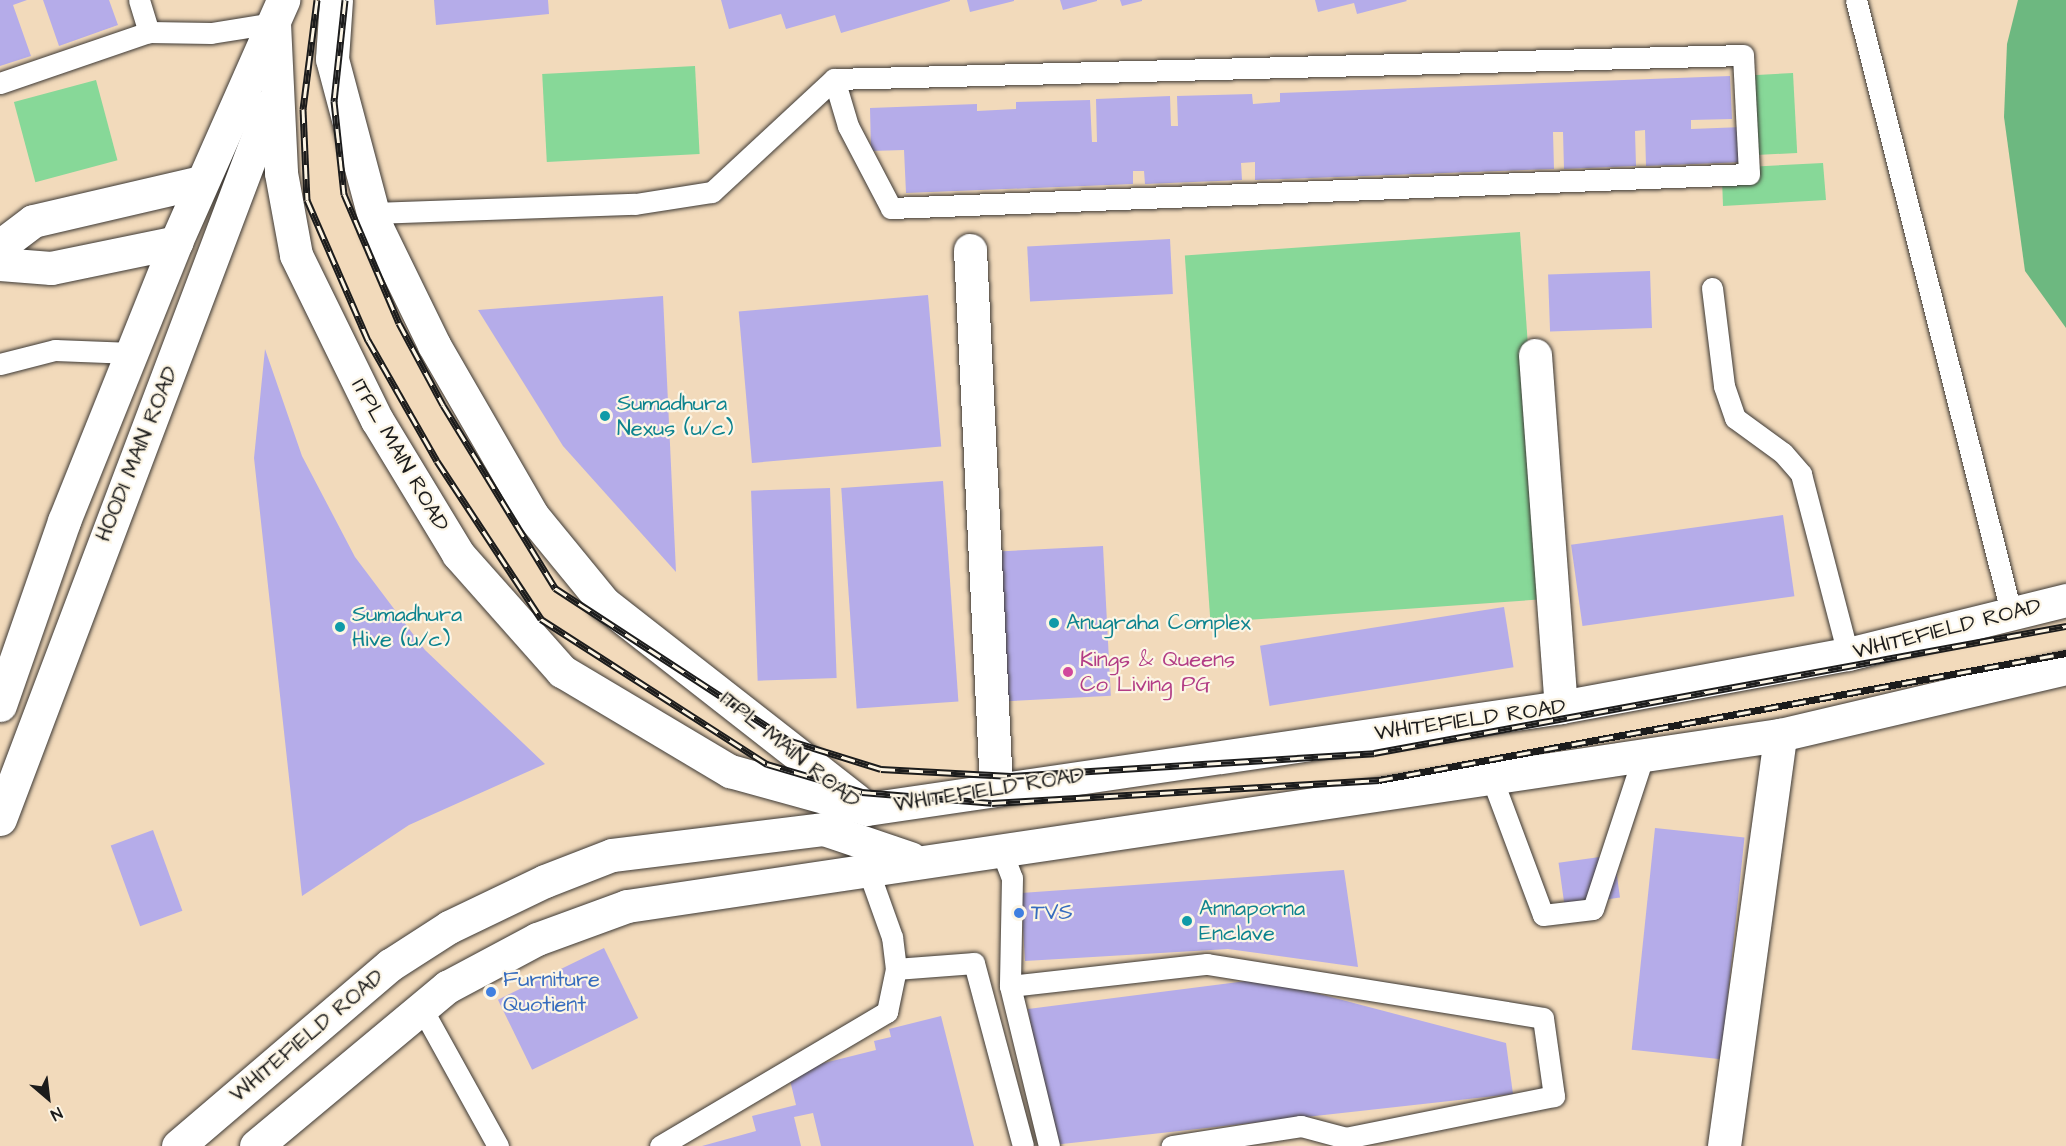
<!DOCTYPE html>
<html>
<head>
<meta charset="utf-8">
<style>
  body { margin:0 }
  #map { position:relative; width:2066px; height:1146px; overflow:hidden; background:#f2dabb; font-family:"Architects Daughter",sans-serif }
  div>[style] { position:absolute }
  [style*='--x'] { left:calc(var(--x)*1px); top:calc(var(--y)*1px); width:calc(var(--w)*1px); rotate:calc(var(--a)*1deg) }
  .green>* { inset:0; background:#87d898; transform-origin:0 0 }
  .forest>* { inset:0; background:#6db880 }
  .building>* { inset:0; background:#b5ace9; transform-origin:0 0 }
  .roads { filter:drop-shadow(0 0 2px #3c3834) drop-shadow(0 0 2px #3c3834) }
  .service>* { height:21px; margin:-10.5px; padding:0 10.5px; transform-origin:10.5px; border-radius:10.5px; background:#fff }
  .minor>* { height:33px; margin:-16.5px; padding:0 16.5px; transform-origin:16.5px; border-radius:16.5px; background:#fff }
  .primary>* { height:33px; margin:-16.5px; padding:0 16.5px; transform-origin:16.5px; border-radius:16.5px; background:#fff }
  .rail>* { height:7px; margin-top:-3.5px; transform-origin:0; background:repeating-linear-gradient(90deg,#fcf5e5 0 14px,#1c1c1c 0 28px); box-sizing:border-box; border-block:2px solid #1c1c1c }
  .dots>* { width:16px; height:16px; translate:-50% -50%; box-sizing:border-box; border:3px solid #fcf5e5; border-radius:50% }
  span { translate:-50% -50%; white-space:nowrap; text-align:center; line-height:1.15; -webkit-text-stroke:4.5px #fcf5e5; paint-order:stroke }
  .culture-label { font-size:22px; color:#0d838f }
  .left { translate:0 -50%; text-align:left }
  .street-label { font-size:22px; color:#1c1c1c }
  .hotel-label { font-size:22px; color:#b23c85 }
  .shop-label { font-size:22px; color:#366cbe }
  .north { position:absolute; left:18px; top:1068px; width:60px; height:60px; -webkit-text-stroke:4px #fcf5e5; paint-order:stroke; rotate:152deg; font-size:16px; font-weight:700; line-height:24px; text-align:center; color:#1c1c1c }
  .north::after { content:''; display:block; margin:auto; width:21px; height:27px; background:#1c1c1c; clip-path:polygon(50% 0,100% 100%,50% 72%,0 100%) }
</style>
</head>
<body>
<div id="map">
  <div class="green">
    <div style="left:695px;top:66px;width:88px;height:153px;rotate:87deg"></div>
    <div style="left:1793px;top:73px;width:80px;height:41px;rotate:87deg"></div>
    <div style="left:96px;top:80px;width:83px;height:85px;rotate:75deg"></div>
    <div style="clip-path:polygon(1823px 163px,1826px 200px,1723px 206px,1722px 178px,1747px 167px)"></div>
    <div style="left:1520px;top:232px;width:368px;height:336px;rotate:86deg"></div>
  </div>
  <div class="forest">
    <div style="clip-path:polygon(2018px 0,2066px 0,2066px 328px,2025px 271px,2004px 117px,2007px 44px)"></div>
  </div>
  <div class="building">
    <div style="clip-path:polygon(0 0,27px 0,13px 5px,31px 56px,0 66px)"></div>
    <div style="clip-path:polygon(43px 0,109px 0,118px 25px,59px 46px)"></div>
    <div style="clip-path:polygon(434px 0,548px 0,549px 14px,436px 25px)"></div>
    <div style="clip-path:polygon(721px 0,950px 0,950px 1px,841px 33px,835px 15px,786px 29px,781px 14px,729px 29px)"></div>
    <div style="clip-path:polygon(967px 0,1014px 0,1014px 1px,970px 12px)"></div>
    <div style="clip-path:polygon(1060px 0,1097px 0,1097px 1px,1063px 10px)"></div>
    <div style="clip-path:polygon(1120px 0,1142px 0,1142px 1px,1122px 6px)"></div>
    <div style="clip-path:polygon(1315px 0,1406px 0,1407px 1px,1357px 14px,1354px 3px,1318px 12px)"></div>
    <div style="clip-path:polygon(1730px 76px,1732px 119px,1691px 120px,1691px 129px,1743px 127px,1745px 162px,1646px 166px,1645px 130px,1635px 131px,1636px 166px,1564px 169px,1563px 132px,1553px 132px,1554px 169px,1255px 180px,1255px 162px,1241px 163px,1242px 180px,1145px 184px,1144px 171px,1133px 171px,1133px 184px,906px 193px,904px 150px,871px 151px,870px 108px,977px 104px,977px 111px,1016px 109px,1016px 102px,1090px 100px,1092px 142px,1097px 142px,1096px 99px,1170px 96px,1171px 126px,1178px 126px,1177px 96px,1252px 94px,1253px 104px,1280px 102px,1280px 93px)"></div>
    <div style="left:1170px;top:239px;width:55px;height:143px;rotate:87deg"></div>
    <div style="left:1650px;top:271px;width:57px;height:102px;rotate:88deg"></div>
    <div style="left:928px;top:295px;width:152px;height:190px;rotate:85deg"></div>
    <div style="clip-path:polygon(663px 296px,676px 572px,563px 446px,478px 310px)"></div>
    <div style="clip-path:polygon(265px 349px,302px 456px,355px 557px,425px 650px,545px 764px,409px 825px,302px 896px,254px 458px)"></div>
    <div style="left:943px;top:481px;width:221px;height:102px;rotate:86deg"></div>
    <div style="left:830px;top:488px;width:190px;height:79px;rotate:88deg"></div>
    <div style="left:1783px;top:515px;width:82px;height:214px;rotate:82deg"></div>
    <div style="left:1103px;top:546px;width:150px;height:105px;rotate:87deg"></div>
    <div style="left:1504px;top:607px;width:61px;height:247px;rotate:81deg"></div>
    <div style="left:1655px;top:828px;width:90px;height:223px;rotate:6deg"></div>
    <div style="left:153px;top:830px;width:86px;height:45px;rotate:70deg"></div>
    <div style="left:1614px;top:855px;width:43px;height:56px;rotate:82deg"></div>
    <div style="clip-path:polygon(1344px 870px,1358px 967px,1228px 949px,1025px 961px,1021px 893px)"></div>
    <div style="left:604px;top:948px;width:78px;height:118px;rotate:64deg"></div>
    <div style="clip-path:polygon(1262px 979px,1506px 1043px,1513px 1094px,1053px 1145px,1028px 1009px)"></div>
    <div style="clip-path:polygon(941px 1016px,974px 1146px,821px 1146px,813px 1113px,794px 1117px,801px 1146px,702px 1146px,756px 1131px,752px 1116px,796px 1105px,788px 1072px,876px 1050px,874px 1041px,891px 1037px,889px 1029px)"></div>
  </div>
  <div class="roads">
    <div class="service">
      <div style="--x:139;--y:0;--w:34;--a:73"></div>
      <div style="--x:149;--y:32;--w:62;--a:0.9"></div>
      <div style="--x:211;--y:33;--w:64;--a:-9"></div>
      <div style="--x:1856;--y:0;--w:631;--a:75.79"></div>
      <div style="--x:0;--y:83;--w:157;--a:-18.9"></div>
      <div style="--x:373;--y:213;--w:262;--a:-2"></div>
      <div style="--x:635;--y:204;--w:78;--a:-8.9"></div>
      <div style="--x:712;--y:192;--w:166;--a:-42.8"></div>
      <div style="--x:834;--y:79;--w:909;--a:-1.51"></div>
      <div style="--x:1743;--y:55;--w:119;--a:87.1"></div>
      <div style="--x:1749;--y:174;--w:859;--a:177.73"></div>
      <div style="--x:891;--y:208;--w:93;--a:-117.7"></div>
      <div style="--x:848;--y:126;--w:49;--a:-106.6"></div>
      <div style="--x:1712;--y:288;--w:99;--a:83"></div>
      <div style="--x:1724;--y:386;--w:34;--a:71"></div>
      <div style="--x:1735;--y:418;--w:59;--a:36.1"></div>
      <div style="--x:1783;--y:453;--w:28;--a:49"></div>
      <div style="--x:1801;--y:474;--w:186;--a:75.4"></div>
      <div style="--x:0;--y:364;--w:57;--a:-14.3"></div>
      <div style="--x:55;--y:350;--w:77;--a:2.2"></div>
      <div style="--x:1491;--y:776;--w:148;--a:69.5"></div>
      <div style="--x:1543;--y:915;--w:50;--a:-6.8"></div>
      <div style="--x:1593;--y:909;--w:163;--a:-71.8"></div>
      <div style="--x:1000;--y:847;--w:33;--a:69"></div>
      <div style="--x:1012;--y:878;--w:108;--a:91.1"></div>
      <div style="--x:1010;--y:986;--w:165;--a:76.3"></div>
      <div style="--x:896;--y:969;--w:78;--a:-4.4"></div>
      <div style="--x:974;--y:963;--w:189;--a:75"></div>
      <div style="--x:1010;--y:986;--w:198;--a:-6.4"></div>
      <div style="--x:1207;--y:964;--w:340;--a:9.1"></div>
      <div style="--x:1543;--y:1018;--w:79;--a:82"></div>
      <div style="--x:1554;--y:1096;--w:212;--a:168.6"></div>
      <div style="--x:1346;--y:1138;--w:47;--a:-165.1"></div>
      <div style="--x:1301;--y:1126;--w:131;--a:171.2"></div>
      <div style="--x:421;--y:1007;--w:159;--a:61"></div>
      <div style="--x:660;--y:1146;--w:264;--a:-30.6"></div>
      <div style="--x:887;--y:1012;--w:44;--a:-78.2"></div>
      <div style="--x:896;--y:969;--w:32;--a:-97"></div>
      <div style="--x:892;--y:937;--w:74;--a:-109.7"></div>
    </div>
    <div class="minor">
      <div style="--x:0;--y:246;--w:41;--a:-37.1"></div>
      <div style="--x:33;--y:221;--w:171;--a:-13.1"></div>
      <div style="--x:970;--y:250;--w:539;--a:87.23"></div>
      <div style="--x:0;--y:264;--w:51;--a:4.5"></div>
      <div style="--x:51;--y:268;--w:128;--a:-11.7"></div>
      <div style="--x:1535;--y:355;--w:353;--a:85.8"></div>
      <div style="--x:1724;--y:1146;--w:415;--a:-82.2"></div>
    </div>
    <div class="primary">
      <div style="--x:336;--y:0;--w:59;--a:93.9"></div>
      <div style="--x:332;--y:59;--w:175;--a:75.1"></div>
      <div style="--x:377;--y:228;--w:130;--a:64"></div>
      <div style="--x:434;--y:345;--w:196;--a:60"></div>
      <div style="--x:532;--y:515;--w:114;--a:50.7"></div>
      <div style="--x:604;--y:603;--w:320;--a:38"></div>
      <div style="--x:274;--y:23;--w:150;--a:87.3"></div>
      <div style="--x:281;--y:173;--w:83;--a:79.6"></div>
      <div style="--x:296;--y:255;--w:184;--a:63.9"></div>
      <div style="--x:377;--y:420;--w:157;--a:58.8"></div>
      <div style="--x:458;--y:554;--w:157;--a:48.4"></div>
      <div style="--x:562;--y:671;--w:196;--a:30.8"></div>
      <div style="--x:730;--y:771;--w:142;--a:15.5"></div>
      <div style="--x:867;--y:809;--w:701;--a:-8.36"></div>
      <div style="--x:1561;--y:707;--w:292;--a:-10.5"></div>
      <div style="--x:1848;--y:654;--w:225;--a:-13.9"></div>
      <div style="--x:0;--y:705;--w:195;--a:-70.8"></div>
      <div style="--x:64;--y:521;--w:301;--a:-68.1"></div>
      <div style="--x:176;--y:242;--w:265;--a:-66.1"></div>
      <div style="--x:0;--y:819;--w:763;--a:-69.29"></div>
      <div style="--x:178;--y:1146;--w:279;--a:-40.5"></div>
      <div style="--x:390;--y:965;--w:70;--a:-32.8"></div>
      <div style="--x:449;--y:927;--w:106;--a:-25.6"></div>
      <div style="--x:545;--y:881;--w:72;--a:-21.2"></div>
      <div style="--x:612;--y:855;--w:214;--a:-7"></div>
      <div style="--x:824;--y:829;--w:91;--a:18.6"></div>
      <div style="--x:256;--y:1146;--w:249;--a:-39.8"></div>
      <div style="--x:447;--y:987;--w:102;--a:-28.1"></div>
      <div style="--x:537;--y:939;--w:96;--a:-20.1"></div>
      <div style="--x:627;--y:906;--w:1166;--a:-8.44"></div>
      <div style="--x:1780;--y:735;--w:294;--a:-13.2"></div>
    </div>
  </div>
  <div class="rail">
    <div style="--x:317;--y:0;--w:110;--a:97.3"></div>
    <div style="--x:303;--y:109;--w:91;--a:87.5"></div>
    <div style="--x:307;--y:200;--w:153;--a:66.5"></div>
    <div style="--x:368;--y:340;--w:139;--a:60.3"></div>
    <div style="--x:437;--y:461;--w:189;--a:56.6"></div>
    <div style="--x:541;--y:619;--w:269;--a:32.7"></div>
    <div style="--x:767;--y:764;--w:99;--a:16.4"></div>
    <div style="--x:862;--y:792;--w:130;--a:4.8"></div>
    <div style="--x:992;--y:803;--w:388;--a:-3.4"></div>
    <div style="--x:1379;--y:780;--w:699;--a:-10.47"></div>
    <div style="--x:345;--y:0;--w:102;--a:96.2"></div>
    <div style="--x:334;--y:101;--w:94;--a:83.9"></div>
    <div style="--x:344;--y:194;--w:140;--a:66.9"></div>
    <div style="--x:399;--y:323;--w:93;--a:61.8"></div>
    <div style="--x:443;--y:405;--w:215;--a:58.5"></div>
    <div style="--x:555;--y:588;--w:278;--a:33.1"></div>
    <div style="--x:788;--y:740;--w:97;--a:17.3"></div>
    <div style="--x:881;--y:769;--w:130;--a:3.1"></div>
    <div style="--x:1011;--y:776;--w:364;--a:-3.6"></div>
    <div style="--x:1374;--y:753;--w:704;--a:-10.4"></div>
  </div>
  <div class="dots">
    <div style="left:605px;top:416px;background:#0f9aa8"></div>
    <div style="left:1054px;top:623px;background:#0f9aa8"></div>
    <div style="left:340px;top:627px;background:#0f9aa8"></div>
    <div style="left:1068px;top:672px;background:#d1479c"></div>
    <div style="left:1019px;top:913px;background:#3f7fe0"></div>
    <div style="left:1187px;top:921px;background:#0f9aa8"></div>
    <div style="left:491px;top:992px;background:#3f7fe0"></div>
  </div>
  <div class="culture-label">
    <span class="left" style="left:617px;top:416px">Sumadhura<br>Nexus (u/c)</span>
    <span class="left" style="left:352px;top:627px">Sumadhura<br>Hive (u/c)</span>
    <span class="left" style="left:1066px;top:623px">Anugraha Complex</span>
    <span class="left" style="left:1199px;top:921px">Annaporna<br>Enclave</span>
  </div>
  <div class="street-label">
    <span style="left:137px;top:454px;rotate:-68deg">HOODI MAIN ROAD</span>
    <span style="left:400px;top:455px;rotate:60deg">ITPL MAIN ROAD</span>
    <span style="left:1947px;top:629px;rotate:-14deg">WHITEFIELD ROAD</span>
    <span style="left:1470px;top:720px;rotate:-8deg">WHITEFIELD ROAD</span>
    <span style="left:790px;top:750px;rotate:39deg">ITPL MAIN ROAD</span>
    <span style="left:989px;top:790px;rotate:-9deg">WHITEFIELD ROAD</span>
    <span style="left:307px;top:1036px;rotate:-40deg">WHITEFIELD ROAD</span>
  </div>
  <div class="hotel-label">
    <span class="left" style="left:1080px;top:672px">Kings &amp; Queens<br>Co Living PG</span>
  </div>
  <div class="shop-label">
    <span class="left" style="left:1031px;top:913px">TVS</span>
    <span class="left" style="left:503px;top:992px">Furniture<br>Quotient</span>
  </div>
  <div class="north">N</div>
</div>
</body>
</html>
